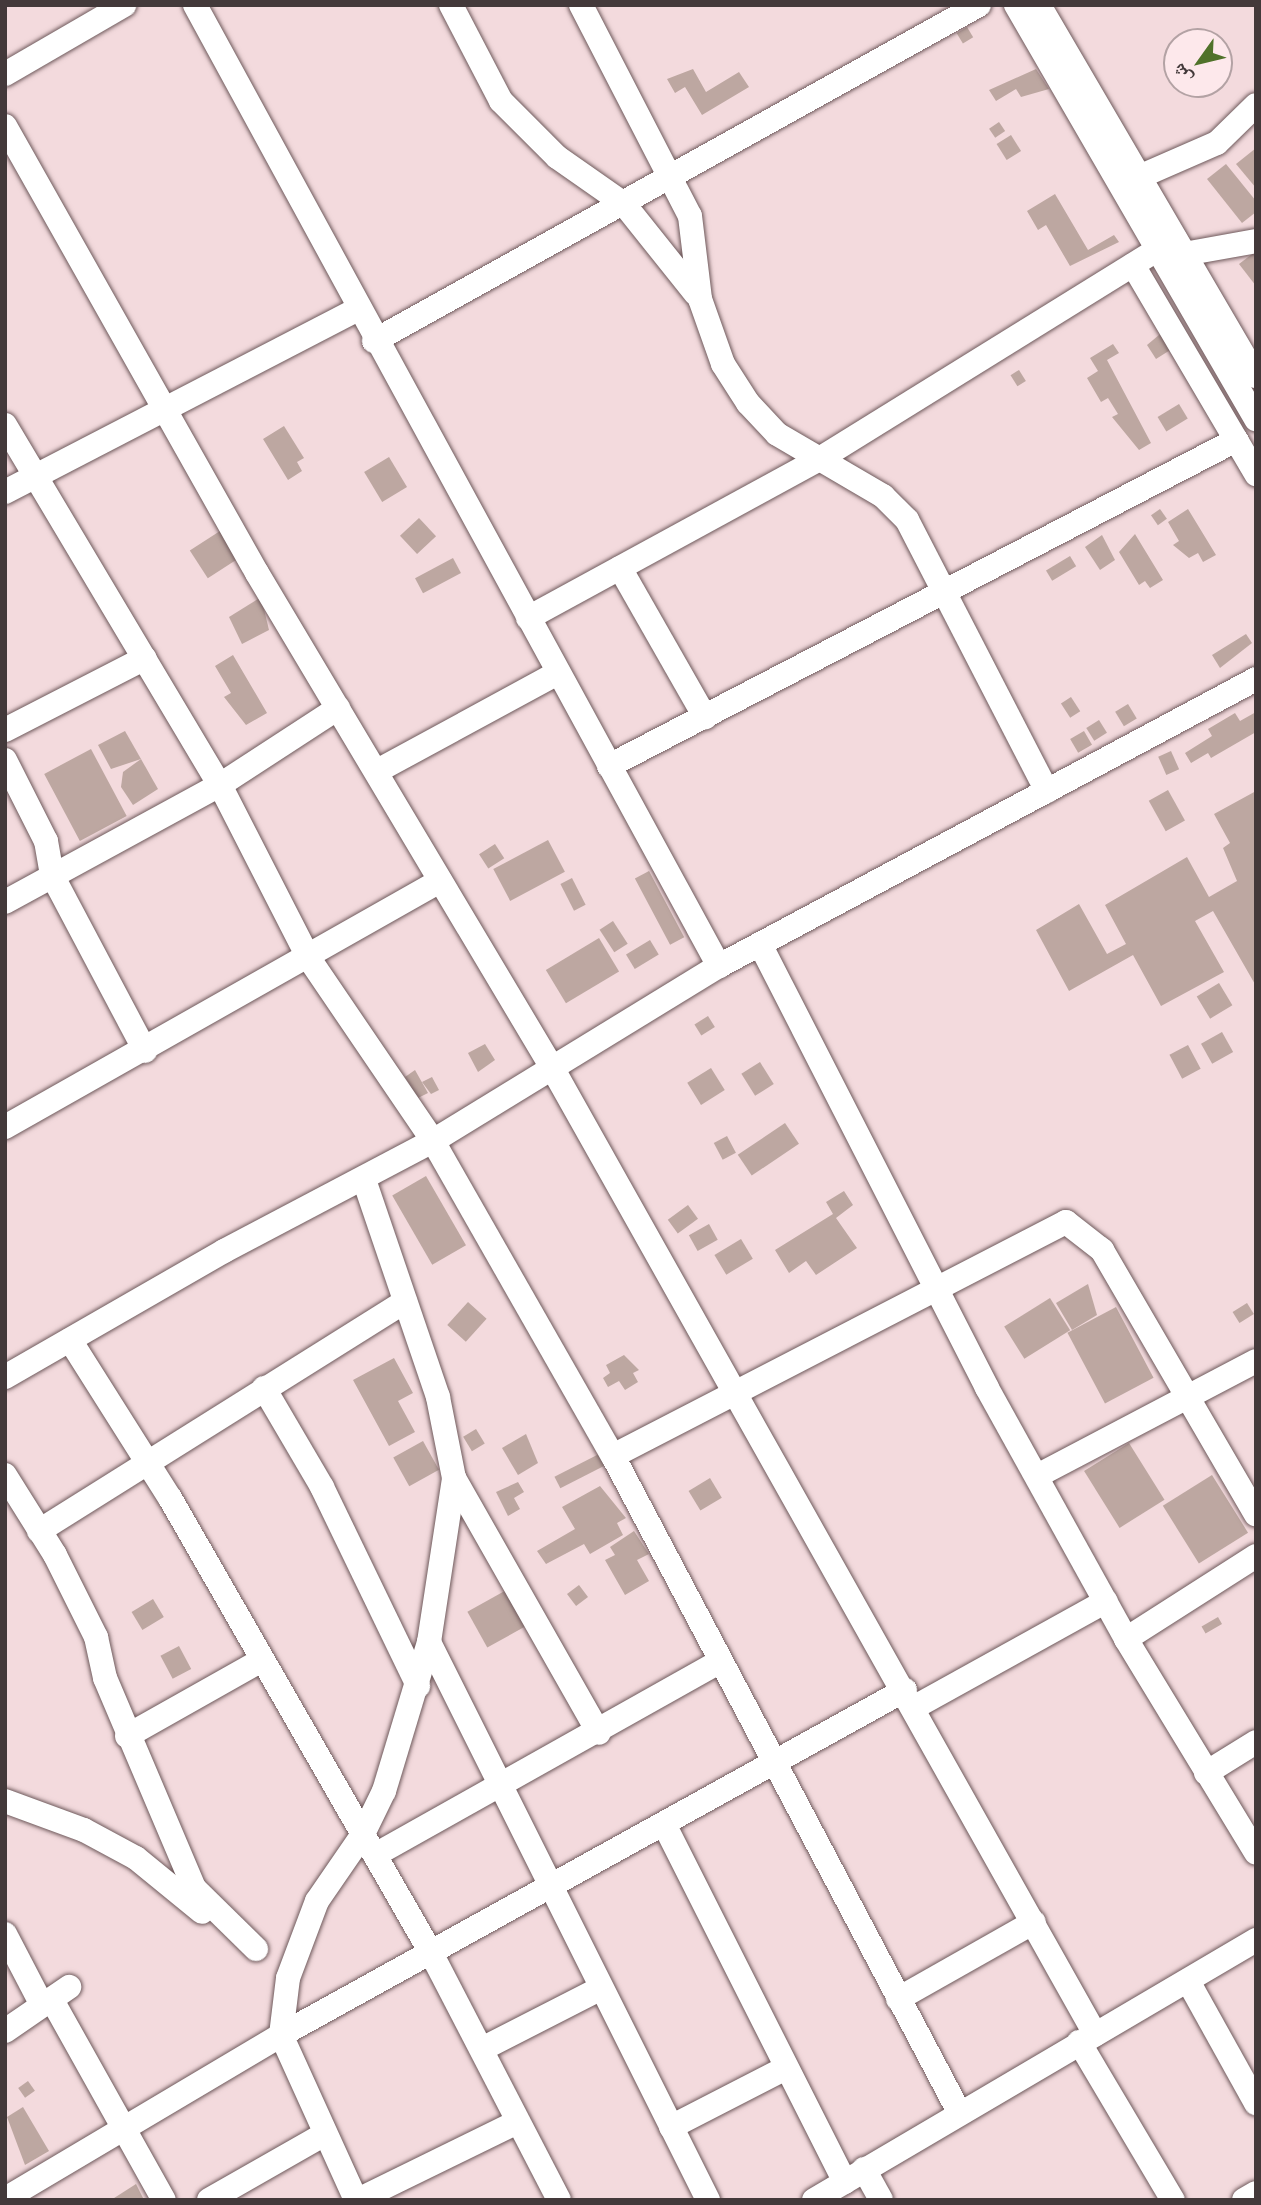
<!DOCTYPE html>
<html>
<head>
<meta charset="utf-8">
<style>
  body { margin:0 }
  #map { position:relative; width:1261px; height:2205px; overflow:hidden; background:#f3dadd; font-family:Poppins,"Noto Naskh Arabic",sans-serif }
  div>[style] { position:absolute }
  [style*='--x'] { left:calc(var(--x)*1px); top:calc(var(--y)*1px); width:calc(var(--w)*1px); rotate:calc(var(--a)*1deg) }
  .building>* { inset:0; background:#bda7a1; transform-origin:0 0 }
  .roads { filter:drop-shadow(0 0 2px #6e595b) drop-shadow(0 0 2px #6e595b) }
  .minor>* { height:24px; margin:-12px; padding:0 12px; transform-origin:12px; border-radius:12px; background:#fff }
  span { translate:-50% -50%; white-space:nowrap; text-align:center; line-height:1.15; -webkit-text-stroke:6px #fde8eb; paint-order:stroke }
  .frame { position:absolute; inset:0; border:7px solid #43393a; pointer-events:none }
  .north { position:absolute; left:1163px; top:28px; width:70px; height:70px; box-sizing:border-box; background:#fde8eb; border:2px solid #b3a2a4; border-radius:50%; rotate:236deg; font-size:19px; font-weight:700; line-height:28px; text-align:center; color:#43393a }
  .north::after { content:''; display:block; margin:auto; width:24px; height:32px; background:#50722a; clip-path:polygon(50% 0,100% 100%,50% 72%,0 100%) }
</style>
</head>
<body>
<div id="map">
  <div class="building">
    <div style="left:967px;top:27px;width:12px;height:12px;rotate:59deg"></div>
    <div style="clip-path:polygon(693px 69px,706px 92px,739px 72px,749px 87px,702px 115px,685px 87px,675px 93px,667px 79px)"></div>
    <div style="clip-path:polygon(1036px 69px,1049px 89px,1021px 97px,1016px 89px,996px 101px,989px 90px)"></div>
    <div style="left:999px;top:122px;width:11px;height:12px;rotate:56deg"></div>
    <div style="left:1011px;top:135px;width:19px;height:17px;rotate:58deg"></div>
    <div style="clip-path:polygon(1256px 148px,1256px 188px,1236px 164px)"></div>
    <div style="clip-path:polygon(1226px 164px,1256px 201px,1256px 212px,1242px 223px,1207px 179px)"></div>
    <div style="clip-path:polygon(1055px 194px,1088px 250px,1114px 235px,1119px 242px,1070px 266px,1046px 225px,1038px 230px,1027px 211px)"></div>
    <div style="clip-path:polygon(1256px 251px,1256px 286px,1239px 264px)"></div>
    <div style="clip-path:polygon(1165px 330px,1175px 347px,1156px 359px,1147px 345px)"></div>
    <div style="clip-path:polygon(1113px 344px,1119px 353px,1107px 360px,1151px 443px,1139px 450px,1112px 417px,1118px 414px,1108px 398px,1101px 402px,1087px 378px,1098px 371px,1090px 358px)"></div>
    <div style="left:1019px;top:370px;width:13px;height:10px;rotate:58deg"></div>
    <div style="left:1179px;top:404px;width:17px;height:25px;rotate:59deg"></div>
    <div style="clip-path:polygon(284px 426px,304px 458px,297px 462px,302px 471px,288px 480px,263px 439px)"></div>
    <div style="left:389px;top:457px;width:35px;height:29px;rotate:59deg"></div>
    <div style="left:1160px;top:509px;width:12px;height:11px;rotate:55deg"></div>
    <div style="clip-path:polygon(1188px 509px,1216px 555px,1203px 562px,1198px 553px,1189px 558px,1173px 545px,1179px 541px,1168px 522px)"></div>
    <div style="left:419px;top:518px;width:25px;height:26px;rotate:47deg"></div>
    <div style="left:220px;top:531px;width:33px;height:36px;rotate:57deg"></div>
    <div style="clip-path:polygon(1135px 534px,1163px 580px,1150px 588px,1145px 581px,1139px 585px,1119px 552px)"></div>
    <div style="clip-path:polygon(1102px 535px,1115px 560px,1100px 570px,1085px 547px)"></div>
    <div style="left:1070px;top:556px;width:12px;height:28px;rotate:59deg"></div>
    <div style="left:453px;top:558px;width:17px;height:43px;rotate:62deg"></div>
    <div style="clip-path:polygon(261px 597px,269px 630px,242px 644px,229px 617px)"></div>
    <div style="clip-path:polygon(1246px 634px,1252px 643px,1220px 668px,1212px 655px)"></div>
    <div style="clip-path:polygon(233px 655px,267px 713px,246px 725px,224px 697px,231px 693px,215px 666px)"></div>
    <div style="left:1071px;top:697px;width:17px;height:12px;rotate:57deg"></div>
    <div style="left:1128px;top:704px;width:17px;height:15px;rotate:59deg"></div>
    <div style="clip-path:polygon(1256px 712px,1256px 732px,1211px 758px,1208px 753px,1191px 763px,1185px 753px,1212px 736px,1208px 729px,1235px 713px,1240px 721px)"></div>
    <div style="left:1099px;top:720px;width:15px;height:15px;rotate:58deg"></div>
    <div style="clip-path:polygon(125px 731px,141px 759px,111px 769px,98px 745px)"></div>
    <div style="left:1084px;top:731px;width:16px;height:16px;rotate:60deg"></div>
    <div style="left:91px;top:749px;width:76px;height:53px;rotate:62deg"></div>
    <div style="left:1171px;top:751px;width:20px;height:14px;rotate:66deg"></div>
    <div style="clip-path:polygon(141px 759px,158px 789px,133px 805px,121px 787px,123px 772px)"></div>
    <div style="left:1168px;top:790px;width:35px;height:22px;rotate:61deg"></div>
    <div style="clip-path:polygon(1256px 791px,1256px 986px,1213px 911px,1195px 921px,1224px 972px,1161px 1006px,1133px 955px,1069px 991px,1036px 930px,1079px 904px,1107px 954px,1126px 944px,1105px 905px,1187px 857px,1209px 897px,1237px 881px,1223px 848px,1230px 843px,1214px 814px)"></div>
    <div style="left:548px;top:840px;width:36px;height:62px;rotate:62deg"></div>
    <div style="left:495px;top:844px;width:17px;height:19px;rotate:57deg"></div>
    <div style="left:649px;top:871px;width:75px;height:16px;rotate:62deg"></div>
    <div style="left:572px;top:878px;width:30px;height:13px;rotate:63deg"></div>
    <div style="left:613px;top:921px;width:27px;height:16px;rotate:57deg"></div>
    <div style="left:599px;top:938px;width:39px;height:62px;rotate:59deg"></div>
    <div style="left:650px;top:940px;width:17px;height:28px;rotate:59deg"></div>
    <div style="left:1219px;top:983px;width:26px;height:26px;rotate:59deg"></div>
    <div style="left:708px;top:1016px;width:13px;height:16px;rotate:58deg"></div>
    <div style="left:1222px;top:1032px;width:23px;height:24px;rotate:61deg"></div>
    <div style="clip-path:polygon(485px 1044px,495px 1060px,478px 1072px,468px 1053px)"></div>
    <div style="left:1188px;top:1045px;width:27px;height:21px;rotate:62deg"></div>
    <div style="left:760px;top:1062px;width:26px;height:22px;rotate:58deg"></div>
    <div style="left:711px;top:1068px;width:26px;height:28px;rotate:58deg"></div>
    <div style="clip-path:polygon(415px 1070px,428px 1093px,418px 1098px,405px 1077px)"></div>
    <div style="clip-path:polygon(432px 1077px,439px 1090px,431px 1094px,422px 1082px)"></div>
    <div style="left:785px;top:1123px;width:25px;height:57px;rotate:56deg"></div>
    <div style="left:727px;top:1136px;width:19px;height:15px;rotate:62deg"></div>
    <div style="left:426px;top:1176px;width:80px;height:39px;rotate:60deg"></div>
    <div style="clip-path:polygon(844px 1191px,853px 1205px,836px 1218px,857px 1248px,816px 1275px,806px 1261px,789px 1273px,775px 1250px,833px 1214px,826px 1202px)"></div>
    <div style="left:688px;top:1205px;width:17px;height:25px;rotate:54deg"></div>
    <div style="left:709px;top:1224px;width:18px;height:23px;rotate:61deg"></div>
    <div style="left:741px;top:1239px;width:23px;height:31px;rotate:59deg"></div>
    <div style="clip-path:polygon(1088px 1284px,1097px 1315px,1072px 1330px,1056px 1303px)"></div>
    <div style="left:1050px;top:1298px;width:38px;height:54px;rotate:58deg"></div>
    <div style="left:468px;top:1302px;width:25px;height:31px;rotate:42deg"></div>
    <div style="left:1247px;top:1303px;width:13px;height:17px;rotate:58deg"></div>
    <div style="left:1116px;top:1307px;width:80px;height:55px;rotate:62deg"></div>
    <div style="clip-path:polygon(624px 1355px,639px 1370px,633px 1373px,638px 1382px,625px 1390px,619px 1381px,608px 1387px,603px 1378px,610px 1373px,606px 1365px)"></div>
    <div style="clip-path:polygon(394px 1358px,413px 1393px,398px 1401px,415px 1432px,389px 1446px,353px 1380px)"></div>
    <div style="left:476px;top:1429px;width:17px;height:15px;rotate:59deg"></div>
    <div style="clip-path:polygon(526px 1434px,538px 1463px,518px 1475px,502px 1448px)"></div>
    <div style="left:423px;top:1441px;width:33px;height:34px;rotate:61deg"></div>
    <div style="left:1129px;top:1443px;width:67px;height:53px;rotate:58deg"></div>
    <div style="left:599px;top:1454px;width:13px;height:50px;rotate:63deg"></div>
    <div style="left:1212px;top:1475px;width:68px;height:58px;rotate:58deg"></div>
    <div style="left:710px;top:1478px;width:23px;height:25px;rotate:59deg"></div>
    <div style="clip-path:polygon(518px 1482px,524px 1492px,514px 1498px,520px 1509px,508px 1516px,496px 1492px)"></div>
    <div style="clip-path:polygon(600px 1486px,626px 1518px,617px 1523px,623px 1535px,590px 1554px,584px 1544px,546px 1564px,537px 1551px,575px 1529px,562px 1507px)"></div>
    <div style="clip-path:polygon(634px 1531px,649px 1554px,637px 1560px,649px 1581px,625px 1595px,605px 1560px,615px 1555px,610px 1547px)"></div>
    <div style="left:579px;top:1585px;width:15px;height:15px;rotate:53deg"></div>
    <div style="left:512px;top:1587px;width:41px;height:51px;rotate:61deg"></div>
    <div style="left:153px;top:1599px;width:21px;height:25px;rotate:59deg"></div>
    <div style="left:1218px;top:1617px;width:8px;height:19px;rotate:60deg"></div>
    <div style="left:179px;top:1646px;width:26px;height:21px;rotate:62deg"></div>
    <div style="left:28px;top:2081px;width:12px;height:12px;rotate:55deg"></div>
    <div style="clip-path:polygon(23px 2107px,49px 2151px,25px 2165px,7px 2117px)"></div>
    <div style="clip-path:polygon(136px 2184px,144px 2200px,111px 2200px)"></div>
  </div>
  <div class="roads">
    <div class="minor">
      <div style="--x:195;--y:5;--w:1095;--a:61.4"></div>
      <div style="--x:451;--y:5;--w:108;--a:62.5"></div>
      <div style="--x:501;--y:101;--w:79;--a:45"></div>
      <div style="--x:557;--y:157;--w:82;--a:35"></div>
      <div style="--x:624;--y:204;--w:114;--a:51.4"></div>
      <div style="--x:581;--y:5;--w:237;--a:62.7"></div>
      <div style="--x:690;--y:216;--w:84;--a:83.1"></div>
      <div style="--x:700;--y:299;--w:69;--a:70.5"></div>
      <div style="--x:723;--y:364;--w:46;--a:57.3"></div>
      <div style="--x:748;--y:403;--w:42;--a:46.9"></div>
      <div style="--x:777;--y:434;--w:123;--a:30.3"></div>
      <div style="--x:883;--y:496;--w:34;--a:45"></div>
      <div style="--x:907;--y:520;--w:305;--a:62.7"></div>
      <div style="--x:1016;--y:5;--w:479;--a:59.9"></div>
      <div style="--x:1039;--y:5;--w:430;--a:59.7"></div>
      <div style="--x:5;--y:74;--w:138;--a:-30.1"></div>
      <div style="--x:5;--y:126;--w:513;--a:60.59"></div>
      <div style="--x:257;--y:573;--w:580;--a:59.19"></div>
      <div style="--x:554;--y:1071;--w:1105;--a:60.67"></div>
      <div style="--x:1139;--y:177;--w:85;--a:-23.6"></div>
      <div style="--x:1217;--y:143;--w:54;--a:-44.3"></div>
      <div style="--x:1184;--y:254;--w:73;--a:-10.2"></div>
      <div style="--x:1133;--y:265;--w:243;--a:59.5"></div>
      <div style="--x:374;--y:341;--w:692;--a:-29.05"></div>
      <div style="--x:5;--y:425;--w:419;--a:59.2"></div>
      <div style="--x:220;--y:785;--w:193;--a:62.9"></div>
      <div style="--x:308;--y:957;--w:222;--a:55.8"></div>
      <div style="--x:433;--y:1141;--w:363;--a:60.3"></div>
      <div style="--x:613;--y:1456;--w:742;--a:62.19"></div>
      <div style="--x:5;--y:492;--w:398;--a:-27.4"></div>
      <div style="--x:620;--y:568;--w:172;--a:60.3"></div>
      <div style="--x:528;--y:618;--w:330;--a:-28.6"></div>
      <div style="--x:818;--y:460;--w:420;--a:-31.8"></div>
      <div style="--x:5;--y:730;--w:157;--a:-27.2"></div>
      <div style="--x:5;--y:760;--w:91;--a:63.2"></div>
      <div style="--x:46;--y:841;--w:35;--a:80"></div>
      <div style="--x:52;--y:875;--w:199;--a:62.1"></div>
      <div style="--x:609;--y:766;--w:707;--a:-27.47"></div>
      <div style="--x:379;--y:770;--w:204;--a:-28.5"></div>
      <div style="--x:5;--y:902;--w:245;--a:-28.6"></div>
      <div style="--x:220;--y:785;--w:141;--a:-33.1"></div>
      <div style="--x:760;--y:944;--w:499;--a:62.9"></div>
      <div style="--x:987;--y:1388;--w:287;--a:61"></div>
      <div style="--x:1126;--y:1639;--w:250;--a:58.7"></div>
      <div style="--x:5;--y:1127;--w:500;--a:-29.5"></div>
      <div style="--x:70;--y:1340;--w:187;--a:57.7"></div>
      <div style="--x:170;--y:1498;--w:522;--a:60.15"></div>
      <div style="--x:430;--y:1951;--w:280;--a:62.6"></div>
      <div style="--x:5;--y:1377;--w:253;--a:-29.9"></div>
      <div style="--x:224;--y:1251;--w:236;--a:-27.8"></div>
      <div style="--x:433;--y:1141;--w:335;--a:-31.5"></div>
      <div style="--x:719;--y:966;--w:609;--a:-28.12"></div>
      <div style="--x:264;--y:1388;--w:115;--a:59.6"></div>
      <div style="--x:322;--y:1487;--w:221;--a:64.2"></div>
      <div style="--x:613;--y:1456;--w:510;--a:-27.32"></div>
      <div style="--x:1066;--y:1222;--w:46;--a:37.9"></div>
      <div style="--x:1102;--y:1250;--w:306;--a:59.8"></div>
      <div style="--x:5;--y:1475;--w:94;--a:58"></div>
      <div style="--x:55;--y:1555;--w:92;--a:63.4"></div>
      <div style="--x:96;--y:1637;--w:42;--a:77.6"></div>
      <div style="--x:105;--y:1678;--w:228;--a:67"></div>
      <div style="--x:194;--y:1888;--w:87;--a:44.5"></div>
      <div style="--x:1037;--y:1476;--w:247;--a:-27.7"></div>
      <div style="--x:454;--y:1478;--w:293;--a:60.4"></div>
      <div style="--x:39;--y:1531;--w:432;--a:-32.1"></div>
      <div style="--x:1126;--y:1639;--w:154;--a:-32.6"></div>
      <div style="--x:429;--y:1642;--w:624;--a:63.43"></div>
      <div style="--x:915;--y:1707;--w:218;--a:-29"></div>
      <div style="--x:127;--y:1736;--w:153;--a:-29.4"></div>
      <div style="--x:1206;--y:1773;--w:59;--a:-31.8"></div>
      <div style="--x:5;--y:1801;--w:84;--a:20.2"></div>
      <div style="--x:84;--y:1830;--w:59;--a:28.3"></div>
      <div style="--x:136;--y:1858;--w:85;--a:39.3"></div>
      <div style="--x:664;--y:1824;--w:401;--a:63.2"></div>
      <div style="--x:375;--y:1855;--w:392;--a:-29.3"></div>
      <div style="--x:5;--y:1934;--w:80;--a:62.5"></div>
      <div style="--x:1188;--y:1981;--w:140;--a:60.9"></div>
      <div style="--x:898;--y:1999;--w:156;--a:-29.5"></div>
      <div style="--x:52;--y:2000;--w:229;--a:60.8"></div>
      <div style="--x:5;--y:2031;--w:78;--a:-34.5"></div>
      <div style="--x:1079;--y:2042;--w:184;--a:59.3"></div>
      <div style="--x:482;--y:2049;--w:134;--a:-27.1"></div>
      <div style="--x:671;--y:2127;--w:129;--a:-27.2"></div>
      <div style="--x:864;--y:2169;--w:35;--a:61"></div>
      <div style="--x:5;--y:2199;--w:321;--a:-30.7"></div>
      <div style="--x:281;--y:2035;--w:713;--a:-28.94"></div>
      <div style="--x:209;--y:2200;--w:131;--a:-29.7"></div>
      <div style="--x:356;--y:2200;--w:181;--a:-114.4"></div>
      <div style="--x:281;--y:2035;--w:57;--a:-83"></div>
      <div style="--x:288;--y:1978;--w:82;--a:-69.4"></div>
      <div style="--x:317;--y:1901;--w:81;--a:-55.5"></div>
      <div style="--x:363;--y:1834;--w:48;--a:-64"></div>
      <div style="--x:384;--y:1791;--w:156;--a:-73.2"></div>
      <div style="--x:429;--y:1642;--w:166;--a:-81.3"></div>
      <div style="--x:454;--y:1478;--w:83;--a:-101.2"></div>
      <div style="--x:438;--y:1397;--w:229;--a:-108.8"></div>
      <div style="--x:358;--y:2200;--w:177;--a:-26.1"></div>
      <div style="--x:814;--y:2200;--w:513;--a:-30.47"></div>
      <div style="--x:1244;--y:2200;--w:14;--a:-30"></div>
    </div>
  </div>
  <div class="frame"></div>
  <div class="north">ش</div>
</div>
</body>
</html>
